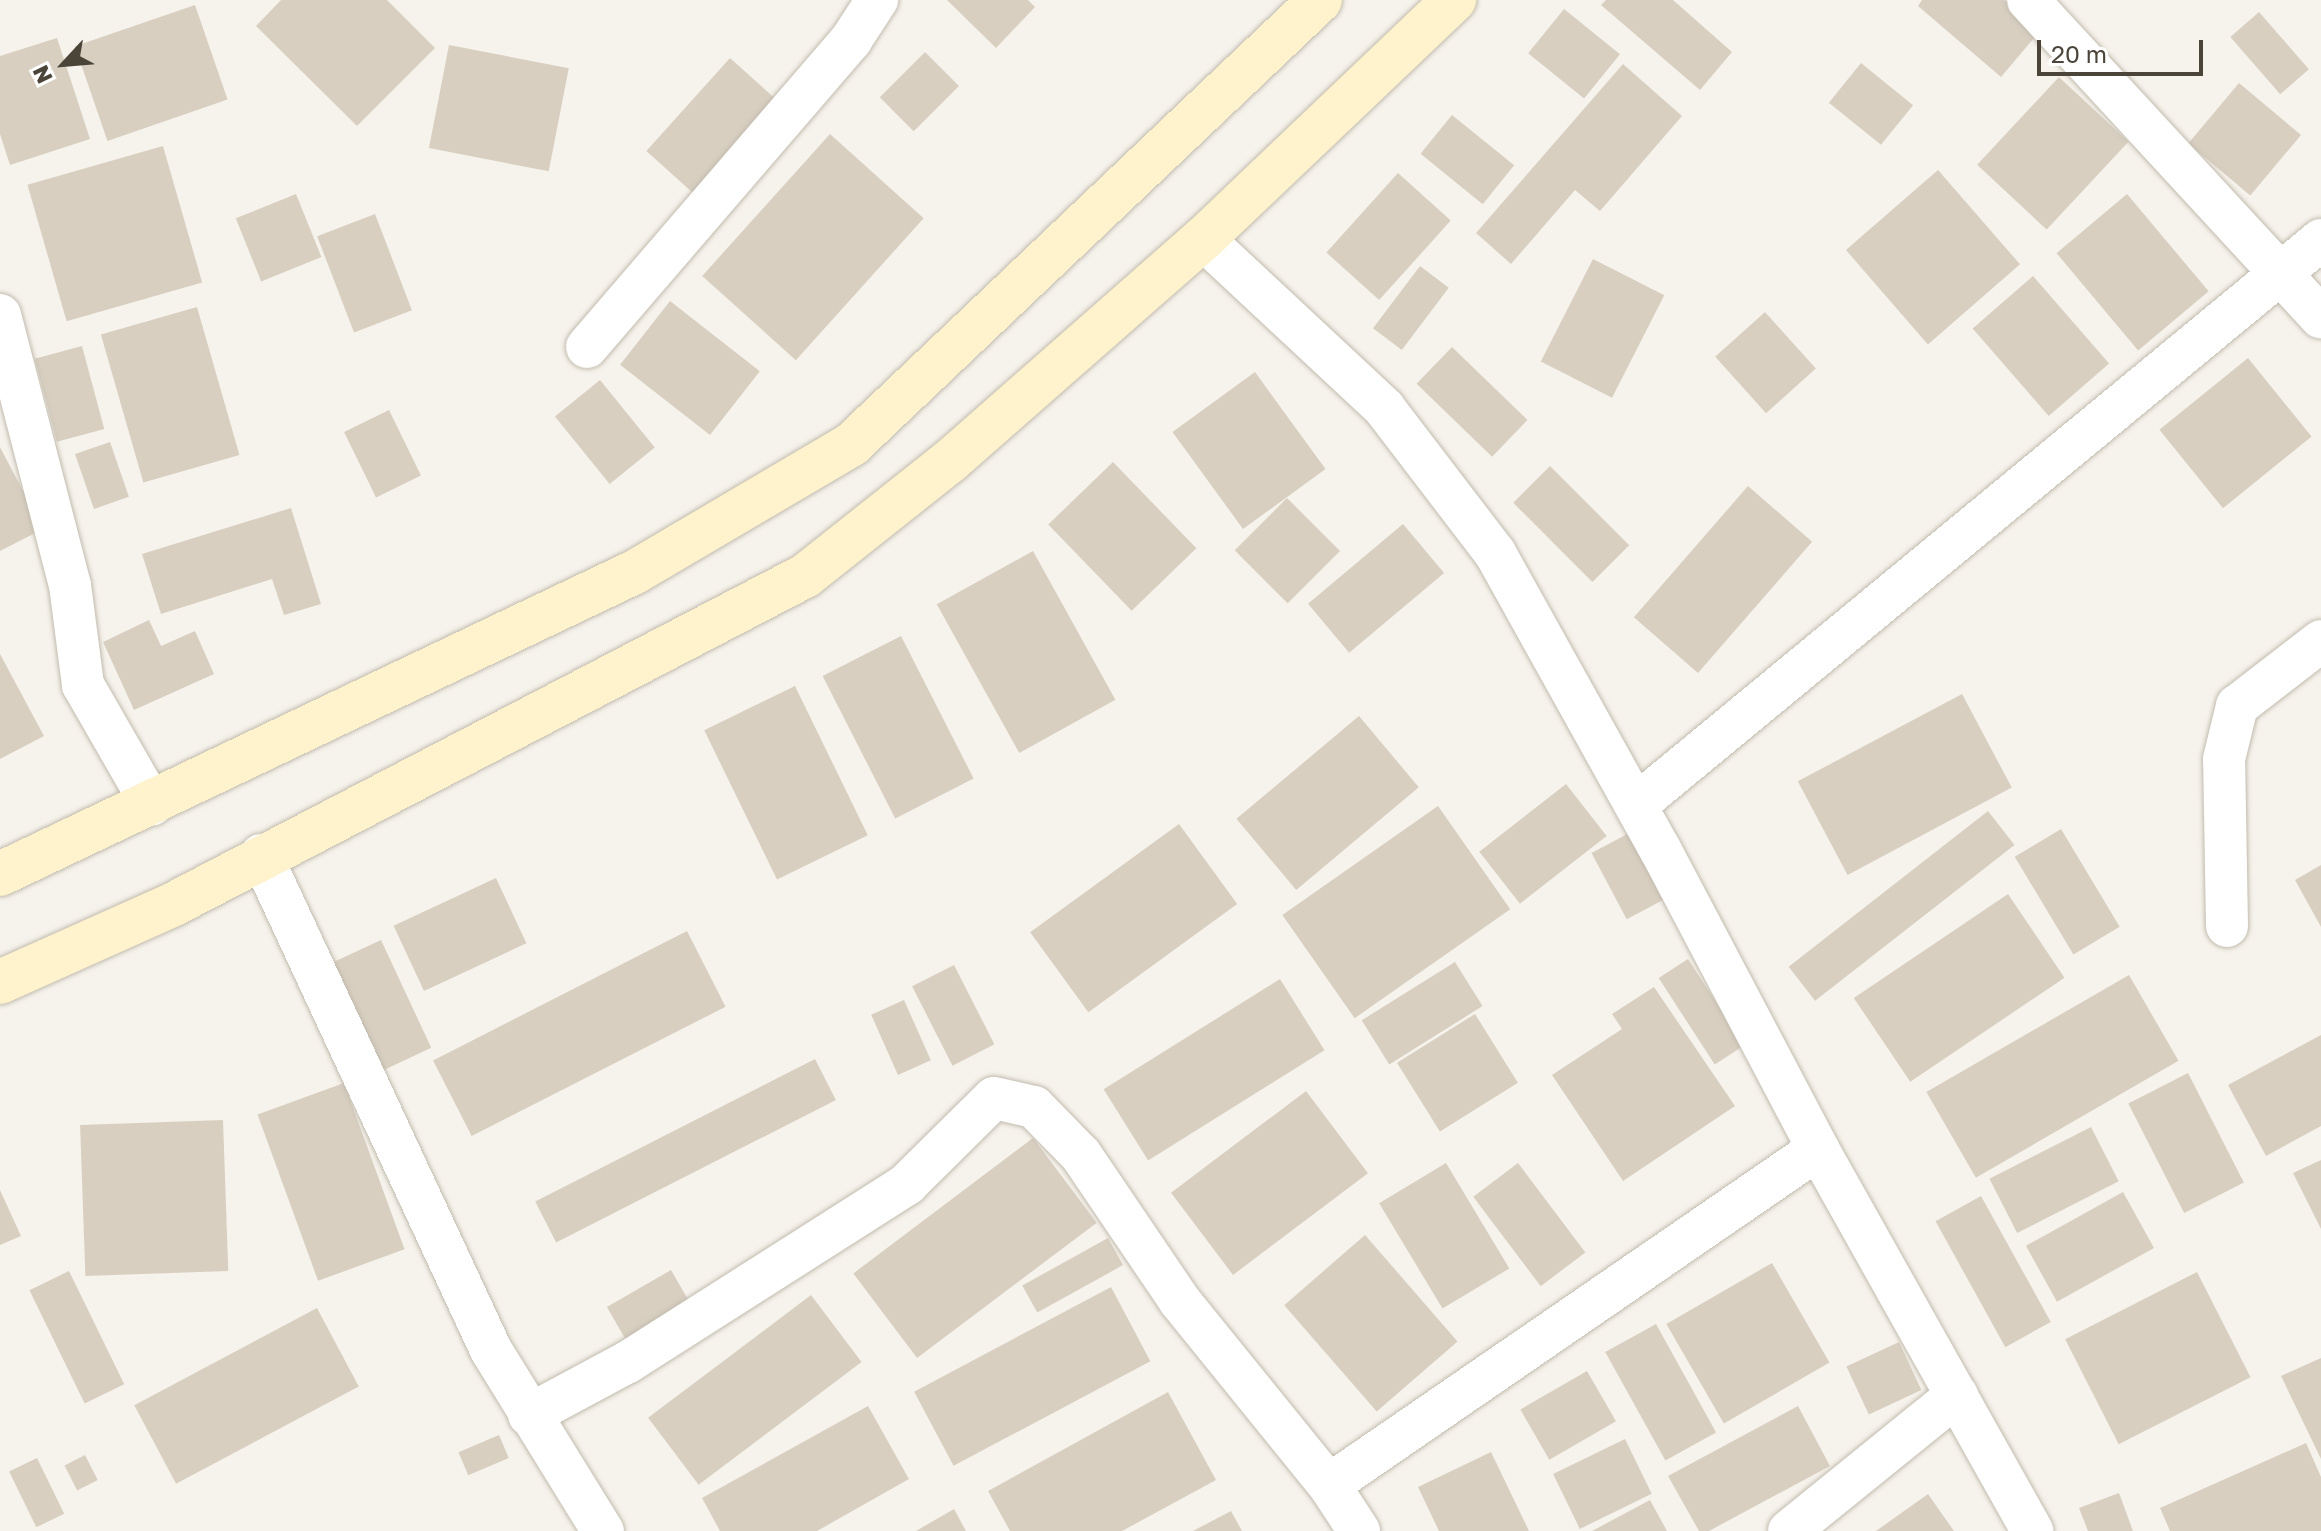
<!DOCTYPE html>
<html>
<head>
<meta charset="utf-8">
<style>
  body { margin:0 }
  #map { position:relative; width:2321px; height:1531px; overflow:hidden; background:#f6f3ec; font-family:"Golos Text",sans-serif }
  div>[style] { position:absolute }
  [style*='--x'] { left:calc(var(--x)*1px); top:calc(var(--y)*1px); width:calc(var(--w)*1px); rotate:calc(var(--a)*1deg) }
  .building>* { inset:0; background:#d8cfc1; transform-origin:0 0 }
  .roads { filter:drop-shadow(0 0 2px #c2bbae) drop-shadow(0 0 2px #c2bbae) }
  .minor>* { height:42px; margin:-21px; padding:0 21px; transform-origin:21px; border-radius:21px; background:#fff }
  .secondary>* { height:44px; margin:-22px; padding:0 22px; transform-origin:22px; border-radius:22px; background:#fff3cd }
  span { translate:-50% -50%; white-space:nowrap; text-align:center; line-height:1.15; -webkit-text-stroke:6px #fff; paint-order:stroke }
  .north { position:absolute; left:24px; top:24px; width:80px; height:80px; -webkit-text-stroke:6px #fff; paint-order:stroke; rotate:244deg; font-size:22px; font-weight:700; line-height:32px; text-align:center; color:#4b4439 }
  .north::after { content:''; display:block; margin:auto; width:28px; height:36px; background:#4b4439; clip-path:polygon(50% 0,100% 100%,50% 72%,0 100%) }
  .scale { position:absolute; left:2037px; top:40px; width:166px; height:36px; box-sizing:border-box; border:4px solid #4b4439; border-top:0; padding-left:10px; font-size:24px; line-height:28px; white-space:nowrap; color:#4b4439; -webkit-text-stroke:6px #fff; paint-order:stroke }
</style>
</head>
<body>
<div id="map">
  <div class="building">
    <div style="clip-path:polygon(281px 0,387px 0,435px 48px,357px 126px,256px 26px)"></div>
    <div style="clip-path:polygon(947px 0,1028px 0,1035px 7px,996px 48px)"></div>
    <div style="clip-path:polygon(1606px 0,1673px 0,1732px 52px,1700px 90px,1601px 5px)"></div>
    <div style="clip-path:polygon(1922px 0,2004px 0,2040px 31px,2001px 77px,1918px 6px)"></div>
    <div style="left:195px;top:5px;width:100px;height:127px;rotate:71deg"></div>
    <div style="left:1564px;top:9px;width:72px;height:57px;rotate:39deg"></div>
    <div style="left:2259px;top:12px;width:76px;height:38px;rotate:49deg"></div>
    <div style="clip-path:polygon(57px 38px,90px 139px,10px 165px,0 134px,0 56px)"></div>
    <div style="left:449px;top:45px;width:122px;height:105px;rotate:11deg"></div>
    <div style="left:925px;top:52px;width:48px;height:64px;rotate:45deg"></div>
    <div style="left:730px;top:58px;width:62px;height:125px;rotate:42deg"></div>
    <div style="left:1861px;top:63px;width:67px;height:51px;rotate:39deg"></div>
    <div style="clip-path:polygon(1623px 64px,1682px 116px,1600px 211px,1575px 190px,1511px 264px,1476px 233px)"></div>
    <div style="left:2059px;top:77px;width:95px;height:120px;rotate:43deg"></div>
    <div style="left:2239px;top:83px;width:81px;height:79px;rotate:40deg"></div>
    <div style="left:1452px;top:115px;width:80px;height:50px;rotate:39deg"></div>
    <div style="left:830px;top:134px;width:126px;height:191px;rotate:42deg"></div>
    <div style="left:163px;top:146px;width:142px;height:141px;rotate:74deg"></div>
    <div style="left:1938px;top:170px;width:125px;height:122px;rotate:49deg"></div>
    <div style="left:1398px;top:173px;width:71px;height:107px;rotate:42deg"></div>
    <div style="left:296px;top:194px;width:68px;height:65px;rotate:68deg"></div>
    <div style="left:2127px;top:194px;width:127px;height:92px;rotate:50deg"></div>
    <div style="left:375px;top:214px;width:103px;height:62px;rotate:69deg"></div>
    <div style="left:1593px;top:259px;width:80px;height:115px;rotate:27deg"></div>
    <div style="left:1420px;top:266px;width:36px;height:78px;rotate:37deg"></div>
    <div style="left:2033px;top:276px;width:116px;height:80px;rotate:49deg"></div>
    <div style="left:670px;top:301px;width:114px;height:81px;rotate:38deg"></div>
    <div style="left:197px;top:307px;width:154px;height:100px;rotate:74deg"></div>
    <div style="left:1765px;top:312px;width:76px;height:67px;rotate:48deg"></div>
    <div style="left:82px;top:346px;width:86px;height:49px;rotate:75deg"></div>
    <div style="left:1452px;top:347px;width:105px;height:51px;rotate:44deg"></div>
    <div style="left:2248px;top:358px;width:101px;height:114px;rotate:51deg"></div>
    <div style="left:1255px;top:372px;width:120px;height:102px;rotate:54deg"></div>
    <div style="left:600px;top:380px;width:87px;height:58px;rotate:51deg"></div>
    <div style="left:389px;top:410px;width:73px;height:50px;rotate:64deg"></div>
    <div style="left:110px;top:442px;width:58px;height:37px;rotate:71deg"></div>
    <div style="clip-path:polygon(0 447px,43px 529px,0 551px)"></div>
    <div style="left:1113px;top:462px;width:120px;height:90px;rotate:46deg"></div>
    <div style="left:1550px;top:466px;width:112px;height:52px;rotate:45deg"></div>
    <div style="left:1748px;top:486px;width:85px;height:174px;rotate:41deg"></div>
    <div style="left:1287px;top:498px;width:75px;height:74px;rotate:45deg"></div>
    <div style="clip-path:polygon(291px 508px,321px 604px,284px 615px,272px 579px,161px 614px,142px 554px)"></div>
    <div style="left:1403px;top:524px;width:64px;height:124px;rotate:50deg"></div>
    <div style="left:1033px;top:551px;width:170px;height:110px;rotate:61deg"></div>
    <div style="clip-path:polygon(149px 620px,161px 646px,195px 631px,214px 674px,134px 710px,103px 642px)"></div>
    <div style="left:901px;top:636px;width:160px;height:88px;rotate:63deg"></div>
    <div style="clip-path:polygon(0 654px,44px 736px,0 759px)"></div>
    <div style="left:795px;top:686px;width:166px;height:101px;rotate:64deg"></div>
    <div style="left:1962px;top:694px;width:106px;height:186px;rotate:62deg"></div>
    <div style="left:1359px;top:716px;width:93px;height:160px;rotate:50deg"></div>
    <div style="left:1566px;top:784px;width:66px;height:110px;rotate:52deg"></div>
    <div style="left:1438px;top:806px;width:126px;height:190px;rotate:55deg"></div>
    <div style="left:1988px;top:811px;width:43px;height:253px;rotate:52deg"></div>
    <div style="left:1179px;top:824px;width:99px;height:184px;rotate:54deg"></div>
    <div style="left:2061px;top:829px;width:114px;height:54px;rotate:59deg"></div>
    <div style="left:1633px;top:831px;width:75px;height:47px;rotate:62deg"></div>
    <div style="clip-path:polygon(2321px 865px,2321px 927px,2295px 880px)"></div>
    <div style="left:496px;top:878px;width:72px;height:113px;rotate:65deg"></div>
    <div style="left:2008px;top:894px;width:101px;height:186px;rotate:56deg"></div>
    <div style="left:687px;top:931px;width:85px;height:285px;rotate:63deg"></div>
    <div style="left:381px;top:940px;width:119px;height:57px;rotate:65deg"></div>
    <div style="left:1688px;top:959px;width:103px;height:35px;rotate:57deg"></div>
    <div style="left:1455px;top:962px;width:52px;height:110px;rotate:58deg"></div>
    <div style="left:954px;top:965px;width:89px;height:47px;rotate:63deg"></div>
    <div style="left:2129px;top:975px;width:99px;height:234px;rotate:60deg"></div>
    <div style="left:1280px;top:979px;width:84px;height:208px;rotate:58deg"></div>
    <div style="clip-path:polygon(1654px 987px,1735px 1106px,1623px 1181px,1552px 1075px,1622px 1029px,1612px 1014px)"></div>
    <div style="left:904px;top:1000px;width:66px;height:36px;rotate:66deg"></div>
    <div style="left:1475px;top:1014px;width:81px;height:92px;rotate:58deg"></div>
    <div style="clip-path:polygon(2321px 1035px,2321px 1126px,2266px 1156px,2228px 1085px)"></div>
    <div style="left:815px;top:1059px;width:46px;height:314px;rotate:63deg"></div>
    <div style="left:2188px;top:1073px;width:123px;height:67px;rotate:63deg"></div>
    <div style="left:344px;top:1083px;width:177px;height:92px;rotate:70deg"></div>
    <div style="left:1306px;top:1091px;width:103px;height:169px;rotate:53deg"></div>
    <div style="left:223px;top:1120px;width:151px;height:143px;rotate:88deg"></div>
    <div style="left:2091px;top:1127px;width:61px;height:114px;rotate:63deg"></div>
    <div style="left:1033px;top:1138px;width:106px;height:225px;rotate:53deg"></div>
    <div style="clip-path:polygon(2321px 1160px,2321px 1229px,2293px 1173px)"></div>
    <div style="left:1446px;top:1163px;width:123px;height:78px;rotate:59deg"></div>
    <div style="left:1518px;top:1163px;width:112px;height:56px;rotate:53deg"></div>
    <div style="clip-path:polygon(0 1190px,21px 1236px,0 1245px)"></div>
    <div style="left:2123px;top:1192px;width:64px;height:111px;rotate:61deg"></div>
    <div style="left:1981px;top:1196px;width:144px;height:52px;rotate:61deg"></div>
    <div style="left:1365px;top:1235px;width:141px;height:107px;rotate:49deg"></div>
    <div style="left:1108px;top:1238px;width:31px;height:98px;rotate:61deg"></div>
    <div style="left:1772px;top:1263px;width:115px;height:122px;rotate:60deg"></div>
    <div style="left:671px;top:1270px;width:38px;height:74px;rotate:60deg"></div>
    <div style="left:69px;top:1271px;width:126px;height:44px;rotate:64deg"></div>
    <div style="left:2197px;top:1272px;width:118px;height:148px;rotate:63deg"></div>
    <div style="left:1111px;top:1287px;width:84px;height:223px;rotate:62deg"></div>
    <div style="left:811px;top:1295px;width:84px;height:204px;rotate:53deg"></div>
    <div style="left:317px;top:1308px;width:89px;height:207px;rotate:62deg"></div>
    <div style="left:1656px;top:1324px;width:124px;height:58px;rotate:61deg"></div>
    <div style="left:1899px;top:1342px;width:53px;height:58px;rotate:65deg"></div>
    <div style="clip-path:polygon(2321px 1358px,2321px 1459px,2281px 1376px)"></div>
    <div style="left:1587px;top:1371px;width:58px;height:77px;rotate:60deg"></div>
    <div style="clip-path:polygon(1168px 1392px,1216px 1480px,1122px 1531px,1010px 1531px,988px 1491px)"></div>
    <div style="clip-path:polygon(868px 1406px,909px 1479px,817px 1531px,720px 1531px,702px 1498px)"></div>
    <div style="clip-path:polygon(1798px 1406px,1830px 1466px,1709px 1531px,1699px 1531px,1668px 1476px)"></div>
    <div style="left:499px;top:1435px;width:25px;height:44px;rotate:67deg"></div>
    <div style="left:1625px;top:1439px;width:61px;height:80px;rotate:64deg"></div>
    <div style="clip-path:polygon(2306px 1443px,2321px 1477px,2321px 1531px,2170px 1531px,2160px 1508px)"></div>
    <div style="clip-path:polygon(1491px 1452px,1529px 1531px,1439px 1531px,1418px 1487px)"></div>
    <div style="left:85px;top:1455px;width:28px;height:23px;rotate:63deg"></div>
    <div style="left:37px;top:1458px;width:62px;height:31px;rotate:64deg"></div>
    <div style="clip-path:polygon(2119px 1493px,2133px 1531px,2088px 1531px,2079px 1508px)"></div>
    <div style="clip-path:polygon(1928px 1494px,1954px 1531px,1876px 1531px)"></div>
    <div style="clip-path:polygon(1650px 1500px,1667px 1531px,1592px 1531px)"></div>
    <div style="clip-path:polygon(954px 1509px,966px 1531px,916px 1531px)"></div>
    <div style="clip-path:polygon(1231px 1511px,1242px 1531px,1193px 1531px)"></div>
  </div>
  <div class="roads">
    <div class="minor">
      <div style="--x:2028;--y:0;--w:432;--a:47.3"></div>
      <div style="--x:1203;--y:239;--w:248;--a:43"></div>
      <div style="--x:1384;--y:408;--w:183;--a:52.6"></div>
      <div style="--x:1495;--y:553;--w:339;--a:60.9"></div>
      <div style="--x:1660;--y:849;--w:339;--a:62.2"></div>
      <div style="--x:1818;--y:1149;--w:438;--a:60.7"></div>
      <div style="--x:0;--y:315;--w:279;--a:75.5"></div>
      <div style="--x:70;--y:585;--w:101;--a:82.6"></div>
      <div style="--x:83;--y:685;--w:138;--a:60.1"></div>
      <div style="--x:587;--y:347;--w:405;--a:-49.3"></div>
      <div style="--x:851;--y:40;--w:48;--a:-57"></div>
      <div style="--x:1636;--y:805;--w:888;--a:-39.52"></div>
      <div style="--x:261;--y:855;--w:546;--a:65.08"></div>
      <div style="--x:491;--y:1350;--w:213;--a:58.3"></div>
      <div style="--x:2227;--y:926;--w:167;--a:-91"></div>
      <div style="--x:2224;--y:759;--w:55;--a:-76.2"></div>
      <div style="--x:2237;--y:706;--w:106;--a:-37.7"></div>
      <div style="--x:529;--y:1415;--w:112;--a:-28.2"></div>
      <div style="--x:628;--y:1362;--w:331;--a:-32.5"></div>
      <div style="--x:907;--y:1184;--w:122;--a:-44.7"></div>
      <div style="--x:994;--y:1098;--w:41;--a:12.7"></div>
      <div style="--x:1034;--y:1107;--w:67;--a:45.6"></div>
      <div style="--x:1081;--y:1155;--w:175;--a:55.9"></div>
      <div style="--x:1179;--y:1300;--w:238;--a:51"></div>
      <div style="--x:1329;--y:1485;--w:55;--a:56.9"></div>
      <div style="--x:1329;--y:1485;--w:593;--a:-34.49"></div>
      <div style="--x:1789;--y:1531;--w:216;--a:-39"></div>
    </div>
    <div class="secondary">
      <div style="--x:0;--y:874;--w:703;--a:-25.44"></div>
      <div style="--x:635;--y:572;--w:252;--a:-30.5"></div>
      <div style="--x:852;--y:444;--w:645;--a:-43.49"></div>
      <div style="--x:0;--y:982;--w:191;--a:-24.1"></div>
      <div style="--x:174;--y:904;--w:711;--a:-27.47"></div>
      <div style="--x:805;--y:576;--w:184;--a:-38.4"></div>
      <div style="--x:949;--y:462;--w:338;--a:-41.3"></div>
      <div style="--x:1203;--y:239;--w:347;--a:-43.6"></div>
    </div>
  </div>
  <div class="north">N</div>
  <div class="scale">20 m</div>
</div>
</body>
</html>
